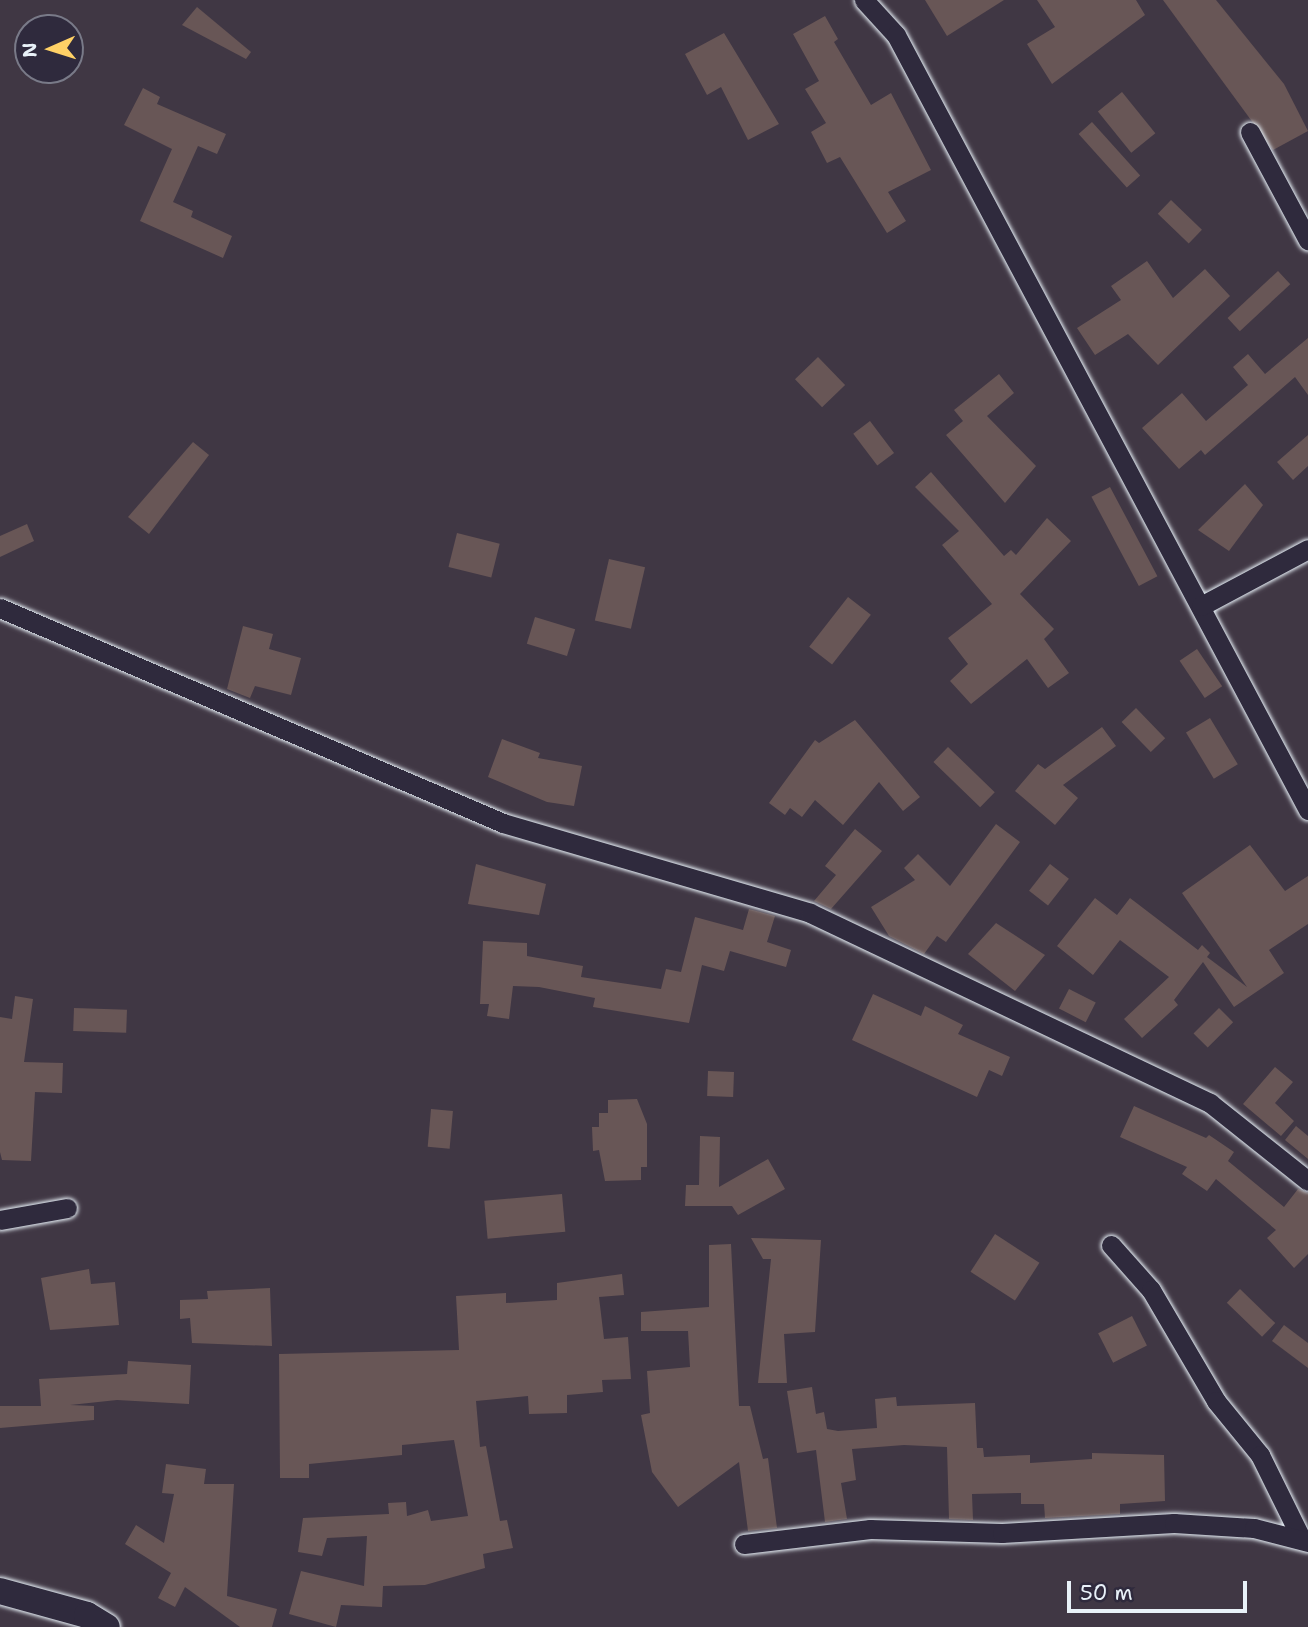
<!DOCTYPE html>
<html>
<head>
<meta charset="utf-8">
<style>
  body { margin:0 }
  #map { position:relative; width:1308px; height:1627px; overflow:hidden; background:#403744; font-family:"Shantell Sans",sans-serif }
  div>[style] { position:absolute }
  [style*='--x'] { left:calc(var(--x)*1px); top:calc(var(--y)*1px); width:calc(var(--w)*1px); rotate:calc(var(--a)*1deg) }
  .building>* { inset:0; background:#685656; transform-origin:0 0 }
  .roads { filter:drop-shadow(0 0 2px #e8f1f8) drop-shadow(0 0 2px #e8f1f8) }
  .street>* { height:19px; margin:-9.5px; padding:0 9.5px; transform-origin:9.5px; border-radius:9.5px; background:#2f2a3d }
  .secondary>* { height:26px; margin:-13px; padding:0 13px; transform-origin:13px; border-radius:13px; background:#2f2a3d }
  span { translate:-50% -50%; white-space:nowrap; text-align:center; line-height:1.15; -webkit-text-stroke:5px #2f2a3d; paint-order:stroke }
  .north { position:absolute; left:14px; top:14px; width:70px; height:70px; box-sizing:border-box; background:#2f2a3d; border:2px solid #797a88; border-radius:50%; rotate:267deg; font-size:19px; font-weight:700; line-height:28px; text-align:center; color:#e8f1f8 }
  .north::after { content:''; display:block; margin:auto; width:24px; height:32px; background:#ffd166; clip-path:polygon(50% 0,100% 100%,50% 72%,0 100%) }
  .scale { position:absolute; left:1067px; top:1581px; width:180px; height:32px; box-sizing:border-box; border:4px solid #e8f1f8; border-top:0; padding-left:9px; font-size:21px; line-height:24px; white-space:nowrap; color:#e8f1f8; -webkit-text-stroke:5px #2f2a3d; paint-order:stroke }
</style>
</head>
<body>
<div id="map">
  <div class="building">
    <div style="clip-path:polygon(925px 0,1004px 0,947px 36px)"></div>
    <div style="clip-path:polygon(1037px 0,1136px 0,1145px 15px,1052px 84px,1027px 44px,1055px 27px)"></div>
    <div style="clip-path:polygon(1163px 0,1216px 0,1284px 84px,1308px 131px,1273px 150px)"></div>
    <div style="clip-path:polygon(197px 7px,251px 52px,246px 59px,182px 25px)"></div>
    <div style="clip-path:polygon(825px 16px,838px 39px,834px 42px,871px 105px,891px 93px,931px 170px,888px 192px,906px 221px,887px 233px,840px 157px,827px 163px,811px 132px,826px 123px,805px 89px,819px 81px,793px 34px)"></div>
    <div style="clip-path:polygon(724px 33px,779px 124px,748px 140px,721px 87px,707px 95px,685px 54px)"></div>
    <div style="clip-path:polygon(143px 88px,160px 97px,157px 104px,226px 134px,217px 154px,198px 146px,173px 202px,193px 211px,191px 217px,232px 236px,223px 258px,140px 221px,172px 149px,124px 125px)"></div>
    <div style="left:1122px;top:92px;width:53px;height:31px;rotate:51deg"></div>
    <div style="left:1092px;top:122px;width:72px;height:18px;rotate:48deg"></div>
    <div style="left:1171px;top:200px;width:43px;height:19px;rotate:44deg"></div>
    <div style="clip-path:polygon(1147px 261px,1173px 298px,1205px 269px,1230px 296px,1158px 365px,1128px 334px,1095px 355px,1077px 328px,1121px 300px,1111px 286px)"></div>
    <div style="left:1278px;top:271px;width:18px;height:69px;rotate:47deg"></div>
    <div style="clip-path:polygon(1308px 338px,1308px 395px,1295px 377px,1205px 455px,1201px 450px,1179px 469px,1142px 428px,1182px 393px,1206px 421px,1248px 385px,1233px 367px,1248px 354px,1265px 374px)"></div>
    <div style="left:818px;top:357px;width:39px;height:32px;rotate:46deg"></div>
    <div style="clip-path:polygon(999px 374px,1014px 393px,987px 416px,1036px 466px,1005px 503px,946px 435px,963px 421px,954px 410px)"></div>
    <div style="left:870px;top:421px;width:40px;height:21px;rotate:53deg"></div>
    <div style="clip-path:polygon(1308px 435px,1308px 466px,1293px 480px,1277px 462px)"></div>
    <div style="clip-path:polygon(193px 442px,209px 455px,149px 534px,128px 517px)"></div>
    <div style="clip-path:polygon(931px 472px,1004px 556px,1011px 550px,1016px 555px,1047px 518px,1071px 541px,1020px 594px,1054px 629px,1044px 639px,1069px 673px,1048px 688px,1027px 659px,971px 704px,950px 681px,968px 664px,948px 638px,992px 604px,942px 545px,959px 531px,915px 487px)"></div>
    <div style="clip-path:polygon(1245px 484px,1263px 505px,1229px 551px,1198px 530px)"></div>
    <div style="left:1110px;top:487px;width:101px;height:21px;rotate:62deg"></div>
    <div style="clip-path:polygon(27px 524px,34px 541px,0 557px,0 536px)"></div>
    <div style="left:457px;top:533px;width:44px;height:35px;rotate:14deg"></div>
    <div style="left:609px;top:559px;width:37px;height:63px;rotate:13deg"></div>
    <div style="left:848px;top:597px;width:29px;height:63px;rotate:38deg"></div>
    <div style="left:535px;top:617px;width:42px;height:28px;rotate:17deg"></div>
    <div style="clip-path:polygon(243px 626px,273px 634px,269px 649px,301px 658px,291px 695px,255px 686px,250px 698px,227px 689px)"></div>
    <div style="left:1197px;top:649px;width:45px;height:21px;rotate:56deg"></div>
    <div style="left:1136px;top:708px;width:42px;height:20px;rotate:46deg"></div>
    <div style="left:1210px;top:718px;width:54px;height:28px;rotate:59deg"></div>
    <div style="clip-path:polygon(855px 720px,920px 797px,903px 811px,879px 782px,843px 825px,815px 800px,802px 817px,790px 808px,785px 815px,769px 803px,815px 740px,819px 743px)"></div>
    <div style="clip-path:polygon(1102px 727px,1116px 746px,1063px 785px,1078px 798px,1055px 825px,1015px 791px,1038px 764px,1045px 769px)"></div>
    <div style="clip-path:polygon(502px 739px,540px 753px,538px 758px,582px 766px,574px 806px,547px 802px,488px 777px)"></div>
    <div style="left:948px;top:747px;width:65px;height:21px;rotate:44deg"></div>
    <div style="clip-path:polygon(996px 824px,1020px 842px,946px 942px,937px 936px,924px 954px,889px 936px,871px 907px,915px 880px,904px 868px,918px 854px,950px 886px)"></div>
    <div style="clip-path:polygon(855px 829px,882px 851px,831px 909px,814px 901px,836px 875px,825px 866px)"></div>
    <div style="clip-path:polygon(1250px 845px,1285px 891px,1308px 876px,1308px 924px,1269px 950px,1284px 973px,1234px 1007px,1203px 962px,1174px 1000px,1178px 1005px,1142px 1038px,1124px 1019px,1169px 977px,1120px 940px,1093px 975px,1057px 946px,1095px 898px,1117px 915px,1130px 898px,1198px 950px,1202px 945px,1210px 953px,1207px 957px,1247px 987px,1182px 893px)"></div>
    <div style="clip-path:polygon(476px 864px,546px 884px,539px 915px,468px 904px)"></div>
    <div style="left:1050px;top:864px;width:24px;height:34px;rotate:38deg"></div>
    <div style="clip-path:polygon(749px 909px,775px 916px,767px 942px,791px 950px,786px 967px,730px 951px,724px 971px,702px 965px,689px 1023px,593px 1007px,595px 998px,539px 987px,513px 986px,509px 1019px,487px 1016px,489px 1004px,480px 1004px,483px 941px,527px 943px,527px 956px,583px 966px,581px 977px,661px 989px,666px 969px,681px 972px,695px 917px,743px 930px)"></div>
    <div style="clip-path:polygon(996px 923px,1045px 955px,1015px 991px,968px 954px)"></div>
    <div style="left:1069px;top:989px;width:30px;height:22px;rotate:27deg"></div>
    <div style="clip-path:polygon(873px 994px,921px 1016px,925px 1006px,963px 1025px,958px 1034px,1010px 1057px,1002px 1076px,989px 1070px,977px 1097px,852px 1040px)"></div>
    <div style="clip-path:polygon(15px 996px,33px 999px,24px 1062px,63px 1063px,62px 1093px,35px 1092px,31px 1161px,2px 1160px,0 1152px,0 1017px,12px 1019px)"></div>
    <div style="left:74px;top:1008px;width:53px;height:23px;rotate:2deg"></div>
    <div style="left:1219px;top:1008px;width:20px;height:36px;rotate:45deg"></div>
    <div style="clip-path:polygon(1275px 1067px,1293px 1082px,1275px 1103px,1294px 1121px,1281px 1136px,1243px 1104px)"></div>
    <div style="left:708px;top:1071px;width:26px;height:25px;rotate:2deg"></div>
    <div style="clip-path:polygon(637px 1099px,647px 1124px,647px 1167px,641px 1167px,641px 1180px,605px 1181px,599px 1150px,593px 1151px,592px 1127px,599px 1127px,599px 1113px,608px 1113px,608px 1100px)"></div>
    <div style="clip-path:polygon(1134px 1106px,1206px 1138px,1209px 1135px,1234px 1152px,1228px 1161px,1284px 1207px,1298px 1189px,1308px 1193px,1308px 1254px,1294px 1268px,1267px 1238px,1276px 1230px,1216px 1179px,1207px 1191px,1182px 1174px,1187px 1167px,1120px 1137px)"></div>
    <div style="left:431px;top:1109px;width:22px;height:38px;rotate:5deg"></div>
    <div style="clip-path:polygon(1296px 1126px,1308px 1136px,1308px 1159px,1285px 1140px)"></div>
    <div style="clip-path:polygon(700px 1136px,720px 1137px,719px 1187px,768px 1159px,785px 1189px,738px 1215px,732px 1206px,685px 1206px,686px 1185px,699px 1185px)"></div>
    <div style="left:562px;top:1194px;width:38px;height:78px;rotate:85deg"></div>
    <div style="left:995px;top:1234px;width:53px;height:45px;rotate:33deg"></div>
    <div style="clip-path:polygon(751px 1238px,821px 1240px,815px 1332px,784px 1334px,787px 1383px,758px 1383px,771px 1259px,763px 1259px)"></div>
    <div style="clip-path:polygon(731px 1244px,739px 1406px,750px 1406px,763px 1459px,768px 1458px,777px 1528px,748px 1531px,739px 1462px,678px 1507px,652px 1472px,641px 1415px,650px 1413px,647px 1371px,690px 1367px,688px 1331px,641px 1331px,641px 1312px,709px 1307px,709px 1245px)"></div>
    <div style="clip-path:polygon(89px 1269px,91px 1284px,115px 1282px,119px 1325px,50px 1330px,41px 1278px)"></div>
    <div style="clip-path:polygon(622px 1274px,624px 1295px,599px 1297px,604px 1339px,628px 1337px,631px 1379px,602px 1380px,603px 1392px,567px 1395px,567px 1413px,529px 1414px,528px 1396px,476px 1401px,480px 1447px,486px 1446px,500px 1521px,507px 1520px,513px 1548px,483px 1554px,485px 1568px,425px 1585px,383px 1586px,382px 1607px,341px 1605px,336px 1627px,289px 1614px,301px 1571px,364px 1586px,367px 1536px,327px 1538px,322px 1556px,298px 1552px,303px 1518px,389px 1514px,388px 1503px,406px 1502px,407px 1516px,428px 1510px,431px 1521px,468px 1516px,454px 1440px,402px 1445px,402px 1455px,309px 1464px,309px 1478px,280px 1478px,279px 1354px,459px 1350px,456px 1296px,506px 1293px,506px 1303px,557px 1300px,557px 1283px)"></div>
    <div style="clip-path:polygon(270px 1288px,272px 1346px,192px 1343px,190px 1318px,180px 1319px,180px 1300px,208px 1299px,207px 1291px)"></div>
    <div style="left:1240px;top:1289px;width:49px;height:19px;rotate:44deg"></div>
    <div style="left:1132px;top:1316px;width:33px;height:38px;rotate:63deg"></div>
    <div style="clip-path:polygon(1284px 1325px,1308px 1343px,1308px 1368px,1272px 1341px)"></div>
    <div style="clip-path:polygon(128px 1361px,191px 1365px,189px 1404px,117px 1400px,70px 1405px,94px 1406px,94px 1420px,0 1428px,0 1406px,41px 1406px,39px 1379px,127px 1374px)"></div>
    <div style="clip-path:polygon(812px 1387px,816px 1414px,824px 1412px,827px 1429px,838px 1431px,877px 1428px,875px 1399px,896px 1397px,897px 1406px,975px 1403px,977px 1448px,983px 1448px,984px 1457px,1030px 1455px,1030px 1463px,1092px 1459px,1092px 1453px,1164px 1455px,1165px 1501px,1120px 1504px,1120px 1514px,1045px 1518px,1044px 1504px,1021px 1504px,1021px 1493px,972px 1494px,973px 1520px,949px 1519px,947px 1447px,904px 1445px,852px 1449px,856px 1480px,841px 1483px,847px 1519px,825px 1522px,816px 1450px,797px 1453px,787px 1391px)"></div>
    <div style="clip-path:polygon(166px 1464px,206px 1469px,204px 1484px,234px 1484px,227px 1596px,277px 1609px,272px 1627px,240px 1627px,185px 1587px,175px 1607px,158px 1598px,171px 1573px,125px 1544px,136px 1525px,164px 1543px,174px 1494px,162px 1493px)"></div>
  </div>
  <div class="roads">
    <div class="street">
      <div style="--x:864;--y:0;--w:47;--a:47.6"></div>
      <div style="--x:896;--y:35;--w:878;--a:62"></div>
      <div style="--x:1250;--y:132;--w:123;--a:61.8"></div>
      <div style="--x:1201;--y:606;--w:121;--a:-28"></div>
      <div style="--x:0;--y:608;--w:547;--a:23.14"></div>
      <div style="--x:503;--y:823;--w:320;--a:16.3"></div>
      <div style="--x:810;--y:913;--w:443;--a:25.4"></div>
      <div style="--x:1210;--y:1103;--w:125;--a:38.5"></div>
      <div style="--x:0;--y:1220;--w:68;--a:-10.2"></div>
      <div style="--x:1111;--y:1245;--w:60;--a:48.4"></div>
      <div style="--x:1151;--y:1290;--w:129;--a:59.6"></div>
      <div style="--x:1216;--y:1401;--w:70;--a:50.8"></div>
      <div style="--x:1260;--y:1455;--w:93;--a:63.7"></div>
      <div style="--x:744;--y:1544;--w:127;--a:-6.8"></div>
      <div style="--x:870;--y:1529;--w:132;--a:1.7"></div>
      <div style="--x:1002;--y:1533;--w:172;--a:-3.3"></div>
      <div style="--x:1174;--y:1523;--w:80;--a:3.6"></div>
      <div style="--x:1254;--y:1528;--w:56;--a:14.5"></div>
    </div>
    <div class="secondary">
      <div style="--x:0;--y:1591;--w:90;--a:15.4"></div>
      <div style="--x:87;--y:1615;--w:23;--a:31"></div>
    </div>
  </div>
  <div class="north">N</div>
  <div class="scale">50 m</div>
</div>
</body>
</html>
